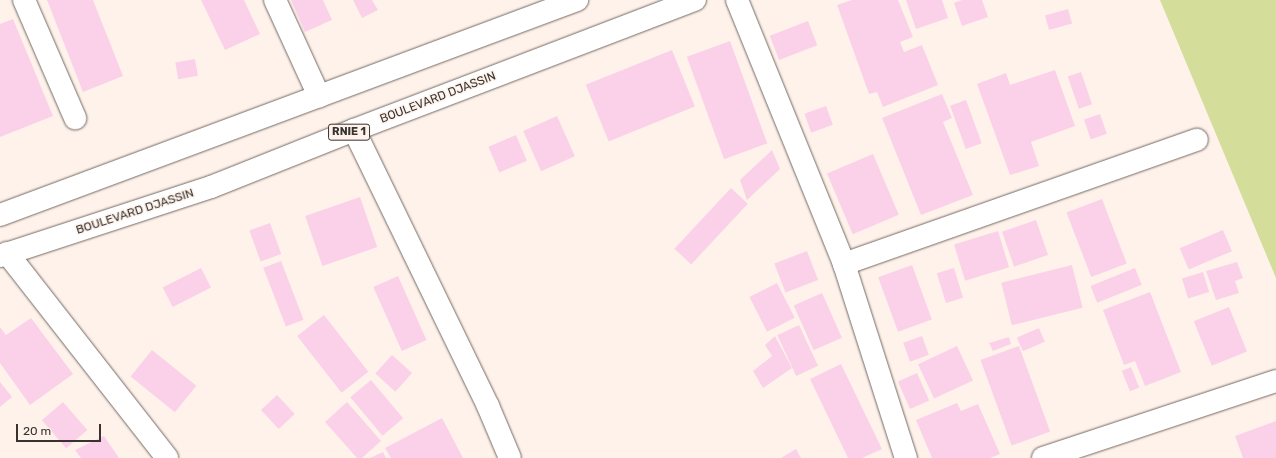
<!DOCTYPE html>
<html>
<head>
<meta charset="utf-8">
<style>
  body { margin:0 }
  #map { position:relative; width:1276px; height:458px; overflow:hidden; background:#fef2eb; font-family:Rubik,sans-serif }
  div>[style] { position:absolute }
  [style*='--x'] { left:calc(var(--x)*1px); top:calc(var(--y)*1px); width:calc(var(--w)*1px); rotate:calc(var(--a)*1deg) }
  .green>* { inset:0; background:#d4dd9a }
  .building>* { inset:0; background:#fbd1e9; transform-origin:0 0 }
  .roads { filter:drop-shadow(0 0 1px #736963) drop-shadow(0 0 1px #736963) }
  .street>* { height:22px; margin:-11px; padding:0 11px; transform-origin:11px; border-radius:11px; background:#fff }
  .highway>* { height:22px; margin:-11px; padding:0 11px; transform-origin:11px; border-radius:11px; background:#fff }
  span { translate:-50% -50%; white-space:nowrap; text-align:center; line-height:1.15; -webkit-text-stroke:3px #fef2eb; paint-order:stroke }
  .shield-label span { padding:1px 3px; background:#fef2eb; border:1px solid; border-radius:3px; -webkit-text-stroke-width:0 }
  .shield-label { font-size:11px; color:#373330; font-weight:700 }
  .street-label { font-size:12px; color:#373330 }
  .scale { position:absolute; left:16px; top:424px; width:85px; height:18px; box-sizing:border-box; border:2px solid #373330; border-top:0; padding-left:5px; font-size:12px; line-height:14px; white-space:nowrap; color:#373330; -webkit-text-stroke:3px #fef2eb; paint-order:stroke }
</style>
</head>
<body>
<div id="map">
  <div class="green">
    <div style="clip-path:polygon(1160px 0,1276px 0,1276px 278px)"></div>
  </div>
  <div class="building">
    <div style="clip-path:polygon(47px 0,93px 0,123px 76px,83px 92px)"></div>
    <div style="clip-path:polygon(201px 0,244px 0,260px 34px,225px 50px)"></div>
    <div style="clip-path:polygon(291px 0,323px 0,332px 20px,305px 32px)"></div>
    <div style="clip-path:polygon(353px 0,372px 0,378px 10px,362px 18px)"></div>
    <div style="clip-path:polygon(852px 0,898px 0,913px 37px,900px 42px,904px 52px,922px 45px,938px 85px,883px 107px,877px 92px,869px 94px,837px 5px)"></div>
    <div style="clip-path:polygon(906px 0,942px 0,948px 18px,916px 29px)"></div>
    <div style="clip-path:polygon(962px 0,982px 0,988px 17px,962px 26px,954px 3px)"></div>
    <div style="left:1068px;top:9px;width:15px;height:24px;rotate:74deg"></div>
    <div style="clip-path:polygon(13px 19px,53px 116px,0 137px,0 24px)"></div>
    <div style="left:808px;top:21px;width:26px;height:41px;rotate:69deg"></div>
    <div style="left:730px;top:41px;width:109px;height:46px;rotate:70deg"></div>
    <div style="left:672px;top:50px;width:61px;height:93px;rotate:68deg"></div>
    <div style="left:195px;top:59px;width:17px;height:20px;rotate:80deg"></div>
    <div style="clip-path:polygon(1055px 70px,1075px 126px,1031px 142px,1039px 166px,1010px 175px,977px 84px,1006px 73px,1010px 85px)"></div>
    <div style="left:1081px;top:72px;width:34px;height:14px;rotate:71deg"></div>
    <div style="clip-path:polygon(942px 94px,952px 118px,943px 122px,973px 195px,921px 215px,882px 118px)"></div>
    <div style="left:966px;top:100px;width:46px;height:17px;rotate:70deg"></div>
    <div style="left:826px;top:106px;width:20px;height:23px;rotate:70deg"></div>
    <div style="left:1100px;top:114px;width:21px;height:17px;rotate:71deg"></div>
    <div style="left:557px;top:116px;width:44px;height:37px;rotate:66deg"></div>
    <div style="left:516px;top:135px;width:28px;height:30px;rotate:67deg"></div>
    <div style="clip-path:polygon(772px 150px,780px 169px,747px 200px,740px 180px)"></div>
    <div style="left:873px;top:154px;width:66px;height:50px;rotate:67deg"></div>
    <div style="left:731px;top:188px;width:23px;height:83px;rotate:43deg"></div>
    <div style="left:360px;top:197px;width:53px;height:58px;rotate:71deg"></div>
    <div style="left:1102px;top:199px;width:69px;height:38px;rotate:69deg"></div>
    <div style="left:1036px;top:220px;width:37px;height:36px;rotate:71deg"></div>
    <div style="left:270px;top:223px;width:33px;height:22px;rotate:70deg"></div>
    <div style="left:1223px;top:230px;width:23px;height:47px;rotate:67deg"></div>
    <div style="left:998px;top:231px;width:38px;height:46px;rotate:73deg"></div>
    <div style="left:807px;top:251px;width:31px;height:35px;rotate:69deg"></div>
    <div style="left:281px;top:261px;width:63px;height:19px;rotate:69deg"></div>
    <div style="clip-path:polygon(1237px 262px,1243px 278px,1235px 281px,1239px 293px,1216px 300px,1206px 271px)"></div>
    <div style="left:912px;top:265px;width:58px;height:36px;rotate:70deg"></div>
    <div style="left:1072px;top:265px;width:44px;height:73px;rotate:76deg"></div>
    <div style="left:201px;top:268px;width:22px;height:43px;rotate:63deg"></div>
    <div style="left:954px;top:268px;width:31px;height:18px;rotate:73deg"></div>
    <div style="left:1135px;top:268px;width:18px;height:48px;rotate:68deg"></div>
    <div style="left:1203px;top:272px;width:21px;height:22px;rotate:73deg"></div>
    <div style="left:398px;top:276px;width:70px;height:27px;rotate:66deg"></div>
    <div style="left:777px;top:283px;width:39px;height:31px;rotate:63deg"></div>
    <div style="clip-path:polygon(1150px 292px,1181px 372px,1145px 386px,1135px 361px,1124px 365px,1103px 310px)"></div>
    <div style="left:822px;top:293px;width:49px;height:31px;rotate:66deg"></div>
    <div style="left:1229px;top:307px;width:48px;height:38px;rotate:68deg"></div>
    <div style="left:324px;top:315px;width:72px;height:34px;rotate:52deg"></div>
    <div style="clip-path:polygon(31px 318px,73px 374px,30px 405px,0 363px,0 327px,6px 335px)"></div>
    <div style="left:799px;top:325px;width:45px;height:24px;rotate:65deg"></div>
    <div style="left:1039px;top:328px;width:15px;height:24px;rotate:67deg"></div>
    <div style="clip-path:polygon(775px 336px,792px 368px,763px 388px,753px 371px,772px 356px,765px 345px)"></div>
    <div style="left:922px;top:336px;width:20px;height:20px;rotate:70deg"></div>
    <div style="clip-path:polygon(1009px 337px,1011px 344px,993px 351px,989px 343px)"></div>
    <div style="left:957px;top:346px;width:38px;height:43px;rotate:65deg"></div>
    <div style="left:1019px;top:346px;width:91px;height:41px;rotate:70deg"></div>
    <div style="left:152px;top:350px;width:57px;height:34px;rotate:39deg"></div>
    <div style="left:392px;top:355px;width:27px;height:25px;rotate:42deg"></div>
    <div style="clip-path:polygon(841px 364px,882px 449px,862px 458px,848px 458px,810px 379px)"></div>
    <div style="left:1131px;top:367px;width:22px;height:10px;rotate:68deg"></div>
    <div style="left:917px;top:373px;width:30px;height:21px;rotate:66deg"></div>
    <div style="left:371px;top:380px;width:50px;height:27px;rotate:50deg"></div>
    <div style="clip-path:polygon(0 382px,12px 397px,0 407px)"></div>
    <div style="left:277px;top:395px;width:26px;height:22px;rotate:47deg"></div>
    <div style="left:63px;top:402px;width:37px;height:28px;rotate:49deg"></div>
    <div style="clip-path:polygon(347px 402px,381px 441px,362px 458px,357px 458px,325px 422px)"></div>
    <div style="clip-path:polygon(957px 403px,961px 411px,978px 404px,1000px 454px,990px 458px,932px 458px,916px 420px)"></div>
    <div style="clip-path:polygon(442px 418px,463px 458px,391px 458px,385px 448px)"></div>
    <div style="clip-path:polygon(1276px 421px,1276px 458px,1243px 458px,1235px 436px)"></div>
    <div style="clip-path:polygon(104px 436px,119px 458px,81px 458px,75px 450px)"></div>
    <div style="clip-path:polygon(796px 449px,801px 458px,781px 458px)"></div>
    <div style="clip-path:polygon(383px 452px,386px 458px,370px 458px)"></div>
  </div>
  <div class="roads">
    <div class="street">
      <div style="--x:24;--y:0;--w:129;--a:66.6"></div>
      <div style="--x:275;--y:0;--w:106;--a:65.4"></div>
      <div style="--x:737;--y:0;--w:285;--a:67.9"></div>
      <div style="--x:844;--y:264;--w:204;--a:72.3"></div>
      <div style="--x:354;--y:130;--w:307;--a:64.1"></div>
      <div style="--x:488;--y:406;--w:56;--a:67.1"></div>
      <div style="--x:7;--y:253;--w:260;--a:52"></div>
      <div style="--x:844;--y:264;--w:374;--a:-19.4"></div>
      <div style="--x:1043;--y:458;--w:245;--a:-18.3"></div>
    </div>
    <div class="highway">
      <div style="--x:0;--y:215;--w:616;--a:-20.44"></div>
      <div style="--x:0;--y:256;--w:222;--a:-18.1"></div>
      <div style="--x:211;--y:187;--w:154;--a:-21.7"></div>
      <div style="--x:354;--y:130;--w:365;--a:-20.9"></div>
    </div>
  </div>
  <div class="shield-label">
    <span style="left:349px;top:132px">RNIE 1</span>
  </div>
  <div class="street-label">
    <span style="left:438px;top:98px;rotate:-21deg">BOULEVARD DJASSIN</span>
    <span style="left:135px;top:212px;rotate:-18deg">BOULEVARD DJASSIN</span>
  </div>
  <div class="scale">20 m</div>
</div>
</body>
</html>
